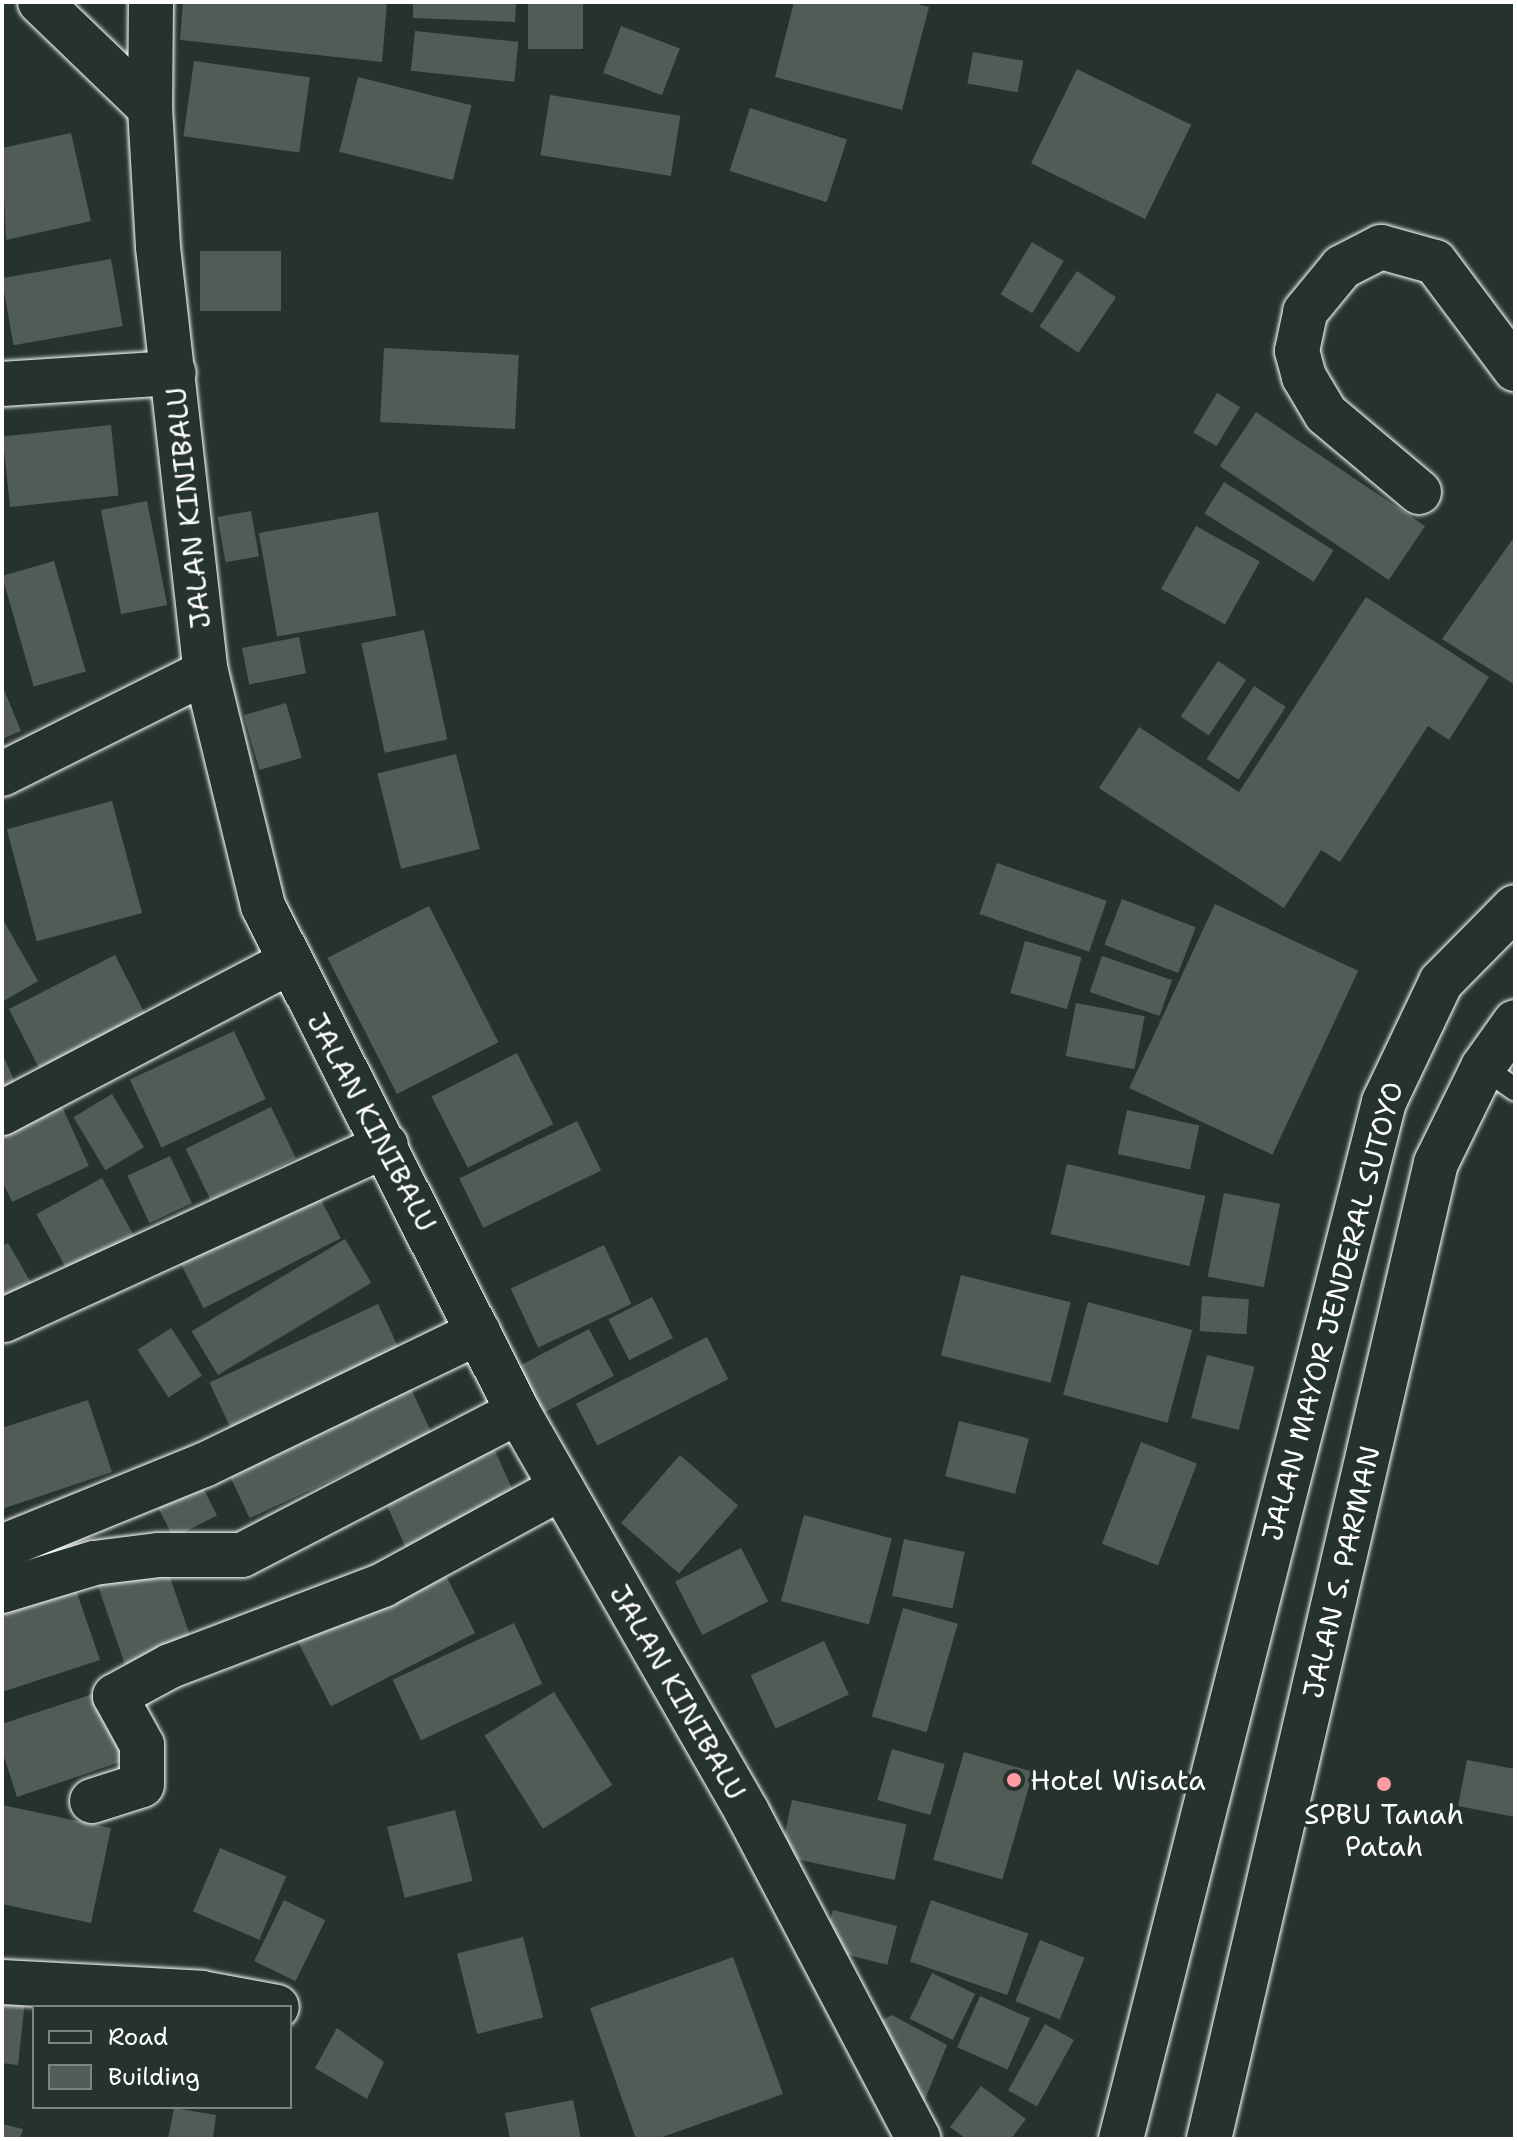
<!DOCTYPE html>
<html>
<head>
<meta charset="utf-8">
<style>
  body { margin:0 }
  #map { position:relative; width:1517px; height:2141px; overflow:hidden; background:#26332d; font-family:"Shantell Sans",sans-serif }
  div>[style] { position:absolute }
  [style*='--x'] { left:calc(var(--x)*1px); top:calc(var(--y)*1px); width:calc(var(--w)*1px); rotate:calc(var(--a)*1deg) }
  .building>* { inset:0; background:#515c57; transform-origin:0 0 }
  .roads { filter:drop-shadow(0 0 2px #fff) drop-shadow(0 0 2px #fff) }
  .service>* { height:22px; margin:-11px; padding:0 11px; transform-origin:11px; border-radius:11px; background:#26332d }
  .minor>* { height:44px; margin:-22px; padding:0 22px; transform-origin:22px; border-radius:22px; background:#26332d }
  .primary>* { height:44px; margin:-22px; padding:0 22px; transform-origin:22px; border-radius:22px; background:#26332d }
  .dots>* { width:22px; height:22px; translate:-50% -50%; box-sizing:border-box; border:4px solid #26332d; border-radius:50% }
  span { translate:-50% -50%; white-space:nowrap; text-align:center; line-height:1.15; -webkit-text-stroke:7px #26332d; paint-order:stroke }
  .street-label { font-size:28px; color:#fff }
  .poi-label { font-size:28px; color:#fff }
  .left { translate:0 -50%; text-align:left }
  .frame { position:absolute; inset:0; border:4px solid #fff; pointer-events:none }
  .legend { position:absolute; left:32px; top:2005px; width:260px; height:104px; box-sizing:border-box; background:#26332d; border:2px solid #7d8581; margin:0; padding:10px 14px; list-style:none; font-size:24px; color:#fff }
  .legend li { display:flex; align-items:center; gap:16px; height:40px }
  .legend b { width:40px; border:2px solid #7d8581 }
</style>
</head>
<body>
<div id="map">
  <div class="building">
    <div style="clip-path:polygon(183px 2px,387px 2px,382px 62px,180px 40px)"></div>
    <div style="clip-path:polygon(413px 2px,516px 2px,515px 22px,413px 18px)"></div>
    <div style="left:528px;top:2px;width:55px;height:47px"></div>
    <div style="clip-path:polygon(794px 2px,910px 2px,929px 7px,902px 110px,775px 77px)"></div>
    <div style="left:621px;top:26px;width:63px;height:50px;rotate:21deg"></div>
    <div style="left:415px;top:31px;width:104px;height:40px;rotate:6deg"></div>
    <div style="left:973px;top:52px;width:51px;height:32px;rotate:10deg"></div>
    <div style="left:194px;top:61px;width:117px;height:76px;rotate:8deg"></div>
    <div style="left:1077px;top:69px;width:127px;height:105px;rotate:26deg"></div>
    <div style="left:358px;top:77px;width:117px;height:77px;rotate:14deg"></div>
    <div style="left:550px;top:95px;width:132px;height:61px;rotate:9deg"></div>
    <div style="left:750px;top:108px;width:102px;height:66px;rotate:18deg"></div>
    <div style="clip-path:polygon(71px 133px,91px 221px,6px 240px,2px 148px)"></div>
    <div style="left:1032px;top:242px;width:37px;height:61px;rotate:31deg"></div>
    <div style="left:200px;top:251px;width:81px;height:60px"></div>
    <div style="left:111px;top:259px;width:68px;height:111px;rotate:80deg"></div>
    <div style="left:1077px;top:271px;width:47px;height:67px;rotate:34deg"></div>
    <div style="left:384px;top:348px;width:135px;height:74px;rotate:3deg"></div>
    <div style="left:1217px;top:393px;width:27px;height:46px;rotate:31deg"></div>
    <div style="left:1256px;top:412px;width:204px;height:65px;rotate:34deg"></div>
    <div style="left:111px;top:425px;width:71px;height:109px;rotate:84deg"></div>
    <div style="left:1224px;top:482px;width:129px;height:37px;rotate:32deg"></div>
    <div style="left:147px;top:501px;width:106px;height:47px;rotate:79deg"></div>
    <div style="left:251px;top:511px;width:46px;height:34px;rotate:80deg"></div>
    <div style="left:378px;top:512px;width:105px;height:121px;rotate:80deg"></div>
    <div style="left:1196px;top:526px;width:73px;height:72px;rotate:29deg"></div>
    <div style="clip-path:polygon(1515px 536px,1515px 685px,1442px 639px)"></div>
    <div style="left:54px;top:561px;width:115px;height:54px;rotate:74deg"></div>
    <div style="clip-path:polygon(1366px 597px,1489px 677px,1449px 740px,1428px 726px,1340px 862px,1321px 850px,1284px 908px,1099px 788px,1139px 727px,1239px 792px)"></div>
    <div style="left:424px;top:630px;width:112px;height:64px;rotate:78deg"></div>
    <div style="left:299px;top:637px;width:37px;height:58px;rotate:79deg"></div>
    <div style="left:1218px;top:661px;width:34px;height:67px;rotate:34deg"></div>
    <div style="clip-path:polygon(2px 685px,21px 731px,2px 739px)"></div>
    <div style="left:1254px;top:686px;width:38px;height:87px;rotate:33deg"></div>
    <div style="left:286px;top:703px;width:57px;height:44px;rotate:74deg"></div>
    <div style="left:456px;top:754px;width:98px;height:81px;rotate:76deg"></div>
    <div style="left:112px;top:801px;width:116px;height:109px;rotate:75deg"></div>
    <div style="left:997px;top:863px;width:116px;height:54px;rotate:19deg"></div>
    <div style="left:1122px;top:899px;width:79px;height:49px;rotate:21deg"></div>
    <div style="left:1215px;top:904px;width:158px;height:203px;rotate:25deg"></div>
    <div style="left:429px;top:906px;width:153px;height:114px;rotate:63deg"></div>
    <div style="clip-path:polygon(2px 918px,38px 981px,2px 1002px)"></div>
    <div style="left:1025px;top:941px;width:59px;height:54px;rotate:16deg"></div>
    <div style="left:115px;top:955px;width:80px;height:119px;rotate:63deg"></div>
    <div style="left:1102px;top:956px;width:74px;height:38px;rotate:19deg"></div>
    <div style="left:1076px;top:1003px;width:70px;height:54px;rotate:11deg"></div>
    <div style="left:234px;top:1031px;width:75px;height:115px;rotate:65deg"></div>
    <div style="clip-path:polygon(2px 1053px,18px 1089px,2px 1096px)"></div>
    <div style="left:517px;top:1053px;width:80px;height:96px;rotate:63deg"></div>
    <div style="left:112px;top:1094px;width:62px;height:45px;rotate:59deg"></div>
    <div style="clip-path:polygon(59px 1100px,89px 1166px,12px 1202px,2px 1181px,2px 1127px)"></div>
    <div style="left:271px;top:1107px;width:57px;height:95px;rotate:64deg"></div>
    <div style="left:1127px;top:1110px;width:74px;height:45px;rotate:12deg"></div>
    <div style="left:577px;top:1121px;width:55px;height:131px;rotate:64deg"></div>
    <div style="left:170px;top:1156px;width:52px;height:47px;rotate:65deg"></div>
    <div style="left:1067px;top:1164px;width:142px;height:72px;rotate:13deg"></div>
    <div style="left:102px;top:1178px;width:68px;height:75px;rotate:61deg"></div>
    <div style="left:313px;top:1184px;width:61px;height:154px;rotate:63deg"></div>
    <div style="left:1224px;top:1193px;width:57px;height:85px;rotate:11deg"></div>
    <div style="left:345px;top:1239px;width:51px;height:179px;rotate:59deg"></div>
    <div style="clip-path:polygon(8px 1243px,37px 1293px,2px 1313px,2px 1246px)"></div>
    <div style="left:604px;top:1245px;width:65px;height:103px;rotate:65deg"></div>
    <div style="left:961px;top:1275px;width:113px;height:83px;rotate:14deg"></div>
    <div style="left:1202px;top:1296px;width:47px;height:35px;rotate:4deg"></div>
    <div style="left:652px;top:1297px;width:46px;height:49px;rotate:63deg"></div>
    <div style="left:1088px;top:1302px;width:108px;height:96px;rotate:15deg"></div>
    <div style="left:378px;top:1304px;width:55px;height:186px;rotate:65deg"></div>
    <div style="left:171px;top:1328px;width:57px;height:40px;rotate:57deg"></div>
    <div style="left:589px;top:1329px;width:53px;height:81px;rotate:62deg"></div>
    <div style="left:707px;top:1337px;width:47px;height:147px;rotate:63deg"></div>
    <div style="left:1207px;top:1355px;width:49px;height:65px;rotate:14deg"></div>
    <div style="left:406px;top:1378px;width:61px;height:201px;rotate:65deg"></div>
    <div style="clip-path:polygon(88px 1400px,112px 1472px,2px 1509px,2px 1428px)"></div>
    <div style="left:959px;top:1421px;width:72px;height:57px;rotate:14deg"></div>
    <div style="left:1141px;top:1442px;width:60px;height:109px;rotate:21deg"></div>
    <div style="left:493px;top:1446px;width:64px;height:121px;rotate:66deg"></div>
    <div style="left:680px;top:1455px;width:77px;height:90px;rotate:41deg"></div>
    <div style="left:198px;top:1478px;width:42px;height:49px;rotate:63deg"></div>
    <div style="left:804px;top:1515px;width:91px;height:89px;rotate:15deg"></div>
    <div style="left:904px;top:1539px;width:62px;height:58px;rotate:12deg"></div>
    <div style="left:741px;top:1548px;width:60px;height:74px;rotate:63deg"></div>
    <div style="left:163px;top:1557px;width:93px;height:71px;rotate:71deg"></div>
    <div style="left:438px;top:1560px;width:82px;height:162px;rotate:63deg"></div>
    <div style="clip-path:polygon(73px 1581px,100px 1660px,2px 1692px,2px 1605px)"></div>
    <div style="left:903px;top:1608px;width:57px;height:113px;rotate:16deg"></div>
    <div style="left:514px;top:1623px;width:67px;height:134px;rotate:65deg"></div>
    <div style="left:824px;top:1641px;width:59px;height:81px;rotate:65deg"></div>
    <div style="clip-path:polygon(108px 1689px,132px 1758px,17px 1797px,2px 1750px,2px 1724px)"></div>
    <div style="left:554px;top:1692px;width:110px;height:82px;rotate:58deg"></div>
    <div style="left:892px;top:1749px;width:55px;height:53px;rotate:16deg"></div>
    <div style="left:964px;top:1752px;width:72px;height:112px;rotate:16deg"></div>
    <div style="clip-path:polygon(1467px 1760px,1515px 1769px,1515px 1817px,1458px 1806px)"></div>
    <div style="left:792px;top:1800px;width:117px;height:57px;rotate:12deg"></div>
    <div style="clip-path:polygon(2px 1805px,111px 1828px,91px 1923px,2px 1904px)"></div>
    <div style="left:455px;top:1810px;width:73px;height:70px;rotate:76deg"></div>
    <div style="left:220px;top:1848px;width:72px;height:69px;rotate:23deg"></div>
    <div style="left:284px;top:1900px;width:46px;height:68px;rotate:26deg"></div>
    <div style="left:931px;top:1900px;width:103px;height:65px;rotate:19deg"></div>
    <div style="left:833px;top:1910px;width:66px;height:40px;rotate:14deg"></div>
    <div style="left:523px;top:1937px;width:83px;height:68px;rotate:76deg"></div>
    <div style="left:1040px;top:1940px;width:48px;height:66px;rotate:22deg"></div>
    <div style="clip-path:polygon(733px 1957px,783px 2094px,657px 2139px,636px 2139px,590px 2008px)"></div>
    <div style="left:932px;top:1973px;width:48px;height:51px;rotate:26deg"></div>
    <div style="clip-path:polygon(2px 1990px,26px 1992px,18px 2065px,2px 2063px)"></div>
    <div style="left:980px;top:1996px;width:55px;height:56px;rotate:24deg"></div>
    <div style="clip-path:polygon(892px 2015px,947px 2045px,924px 2102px,874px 2024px)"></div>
    <div style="left:1045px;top:2024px;width:33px;height:76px;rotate:29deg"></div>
    <div style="clip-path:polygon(337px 2028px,384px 2062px,367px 2099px,315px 2068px)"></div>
    <div style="clip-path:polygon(981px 2086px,1026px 2119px,1011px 2139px,966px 2139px,950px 2127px)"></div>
    <div style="clip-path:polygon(573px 2100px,581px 2139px,510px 2139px,505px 2113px)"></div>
    <div style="clip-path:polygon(174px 2108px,216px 2115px,213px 2139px,168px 2139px)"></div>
    <div style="clip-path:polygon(2px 2124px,23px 2129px,20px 2139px,2px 2139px)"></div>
  </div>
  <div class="roads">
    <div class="service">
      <div style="--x:1483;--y:1067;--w:39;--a:35"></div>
    </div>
    <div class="minor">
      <div style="--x:40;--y:2;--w:153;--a:43.9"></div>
      <div style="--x:151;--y:2;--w:106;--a:90.5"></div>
      <div style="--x:150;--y:108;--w:139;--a:86.7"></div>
      <div style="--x:158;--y:247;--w:428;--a:83.6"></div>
      <div style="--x:206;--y:672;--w:241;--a:76.3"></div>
      <div style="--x:263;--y:906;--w:567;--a:63.25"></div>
      <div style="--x:518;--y:1412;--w:461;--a:60.2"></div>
      <div style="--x:747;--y:1812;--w:369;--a:62.3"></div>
      <div style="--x:2;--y:384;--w:172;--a:-3.7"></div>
      <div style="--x:1419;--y:492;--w:121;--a:-140"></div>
      <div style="--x:1326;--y:414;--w:43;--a:-120.7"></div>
      <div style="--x:1304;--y:377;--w:27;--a:-105"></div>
      <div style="--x:1297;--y:351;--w:40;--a:-78"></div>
      <div style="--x:1305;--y:312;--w:58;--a:-50.6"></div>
      <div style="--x:1342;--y:267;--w:44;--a:-27.1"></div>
      <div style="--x:1381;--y:247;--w:56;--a:15.5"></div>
      <div style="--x:1435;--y:262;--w:134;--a:53.2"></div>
      <div style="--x:2;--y:774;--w:228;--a:-26.6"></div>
      <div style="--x:2;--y:1113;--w:323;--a:-27.7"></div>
      <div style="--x:4;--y:1320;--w:420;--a:-24.6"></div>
      <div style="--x:2;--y:1547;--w:218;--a:-22.1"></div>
      <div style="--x:204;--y:1465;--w:305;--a:-25.8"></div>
      <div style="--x:2;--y:1591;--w:96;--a:-16.9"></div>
      <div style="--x:94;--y:1563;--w:64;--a:-7.1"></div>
      <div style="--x:158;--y:1555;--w:84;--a:0"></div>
      <div style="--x:242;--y:1555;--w:311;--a:-27.4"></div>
      <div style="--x:92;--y:1801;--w:52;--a:-17.7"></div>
      <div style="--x:142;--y:1785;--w:40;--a:-90"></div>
      <div style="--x:142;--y:1745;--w:56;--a:-118.9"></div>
      <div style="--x:115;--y:1696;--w:63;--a:-28.6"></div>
      <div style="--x:170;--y:1666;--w:228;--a:-20.8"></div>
      <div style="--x:383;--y:1585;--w:203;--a:-28.6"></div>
      <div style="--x:2;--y:1982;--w:200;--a:3.1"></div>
      <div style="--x:202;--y:1993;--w:76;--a:10.6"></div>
    </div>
    <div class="primary">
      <div style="--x:1121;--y:2139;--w:1070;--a:-75.77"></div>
      <div style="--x:1384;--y:1102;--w:133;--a:-64.6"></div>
      <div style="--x:1441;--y:982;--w:105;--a:-45.4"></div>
      <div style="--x:1209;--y:2139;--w:1002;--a:-76.91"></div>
      <div style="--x:1436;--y:1163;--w:107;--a:-63.9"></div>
      <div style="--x:1483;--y:1067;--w:55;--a:-54.6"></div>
    </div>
  </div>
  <div class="dots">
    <div style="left:1014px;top:1780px;background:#ff9aa2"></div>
    <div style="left:1384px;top:1784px;background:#ff9aa2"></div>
  </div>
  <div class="street-label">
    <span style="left:188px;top:508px;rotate:-96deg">JALAN KINIBALU</span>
    <span style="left:372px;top:1122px;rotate:62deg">JALAN KINIBALU</span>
    <span style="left:1332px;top:1311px;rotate:-75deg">JALAN MAYOR JENDERAL SUTOYO</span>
    <span style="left:1341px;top:1572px;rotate:-77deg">JALAN S. PARMAN</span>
    <span style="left:678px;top:1692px;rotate:60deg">JALAN KINIBALU</span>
  </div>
  <div class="poi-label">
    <span class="left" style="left:1030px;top:1780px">Hotel Wisata</span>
    <span style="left:1384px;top:1830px">SPBU Tanah<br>Patah</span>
  </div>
  <div class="frame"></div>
  <ul class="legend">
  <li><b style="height:10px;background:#26332d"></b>Road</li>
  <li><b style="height:22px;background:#515c57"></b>Building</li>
  </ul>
</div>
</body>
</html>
